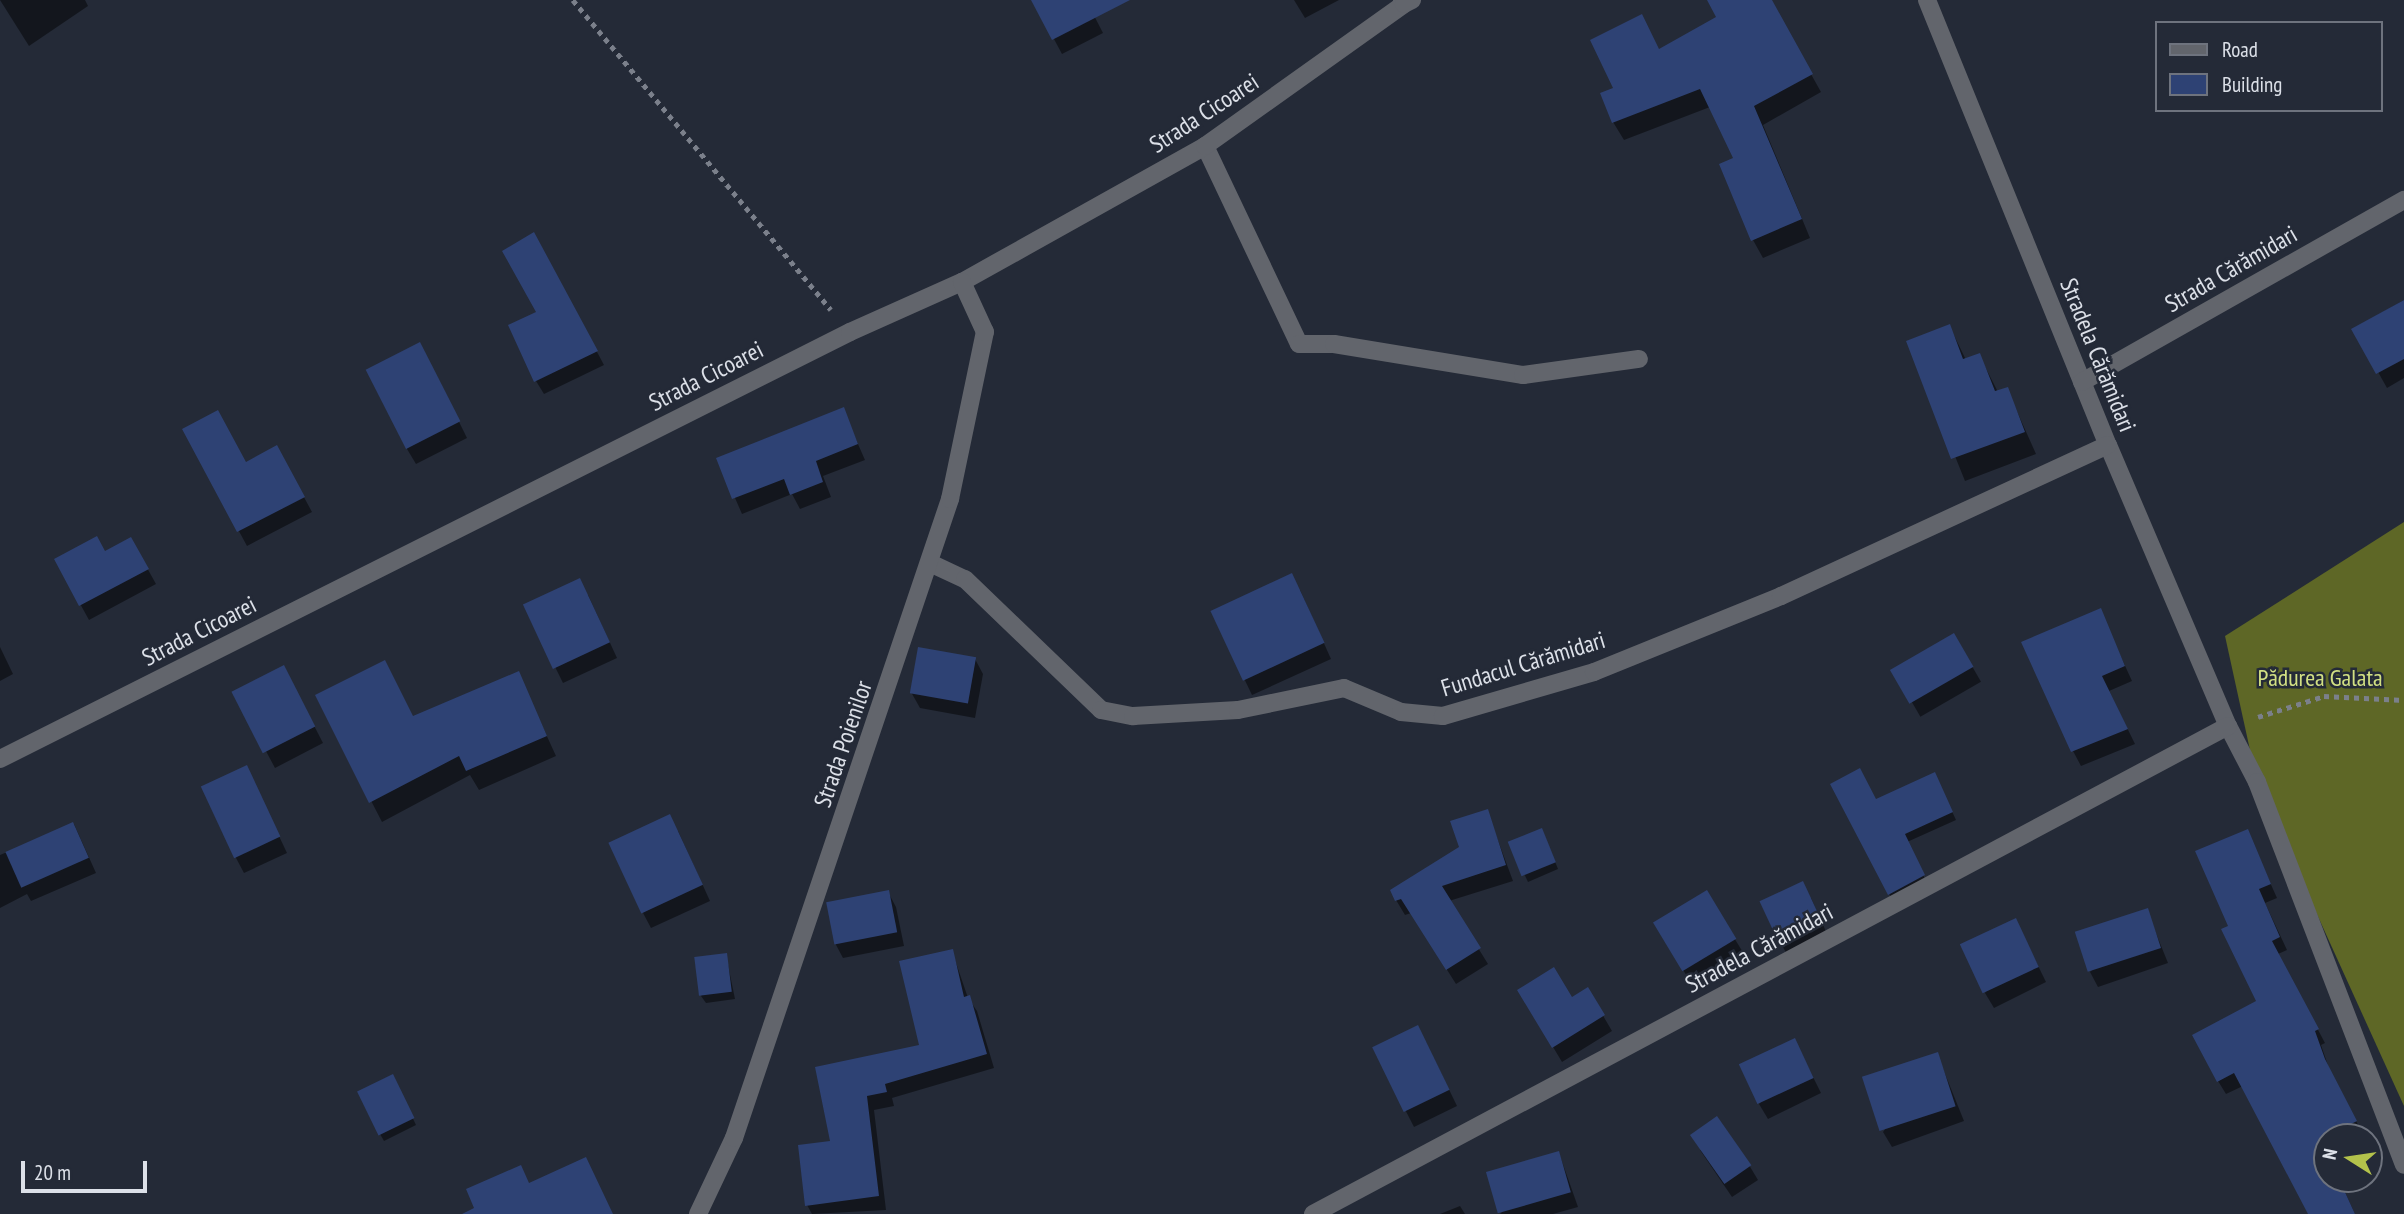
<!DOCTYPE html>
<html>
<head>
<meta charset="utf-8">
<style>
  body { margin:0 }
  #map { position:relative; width:2404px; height:1214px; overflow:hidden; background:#242a37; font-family:"PT Sans Narrow",sans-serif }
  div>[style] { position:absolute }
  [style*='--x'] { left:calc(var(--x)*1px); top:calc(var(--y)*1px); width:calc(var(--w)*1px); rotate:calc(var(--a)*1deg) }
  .forest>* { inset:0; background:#5e6726 }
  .shadow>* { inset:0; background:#0007; transform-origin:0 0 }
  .building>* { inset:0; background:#2e4274; transform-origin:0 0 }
  .path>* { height:4.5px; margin-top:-2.25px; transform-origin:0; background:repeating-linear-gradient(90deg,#7b808b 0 5px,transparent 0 10px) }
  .service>* { height:18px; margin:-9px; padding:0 9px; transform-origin:9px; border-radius:9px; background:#62656c }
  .minor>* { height:18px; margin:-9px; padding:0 9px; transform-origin:9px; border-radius:9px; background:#62656c }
  .tertiary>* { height:18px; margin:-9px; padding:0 9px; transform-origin:9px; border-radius:9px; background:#62656c }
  span { translate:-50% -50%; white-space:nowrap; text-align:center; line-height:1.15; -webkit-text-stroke:5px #242a37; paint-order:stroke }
  .street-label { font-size:24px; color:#dce0e8 }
  .park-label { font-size:24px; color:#d2e083 }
  .legend { position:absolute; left:2155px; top:21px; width:228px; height:91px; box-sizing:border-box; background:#242a37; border:2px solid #6e737e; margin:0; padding:9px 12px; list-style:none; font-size:21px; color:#dce0e8 }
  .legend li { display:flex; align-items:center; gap:14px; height:35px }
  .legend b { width:35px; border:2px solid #6e737e }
  .north { position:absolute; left:2313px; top:1123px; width:70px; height:70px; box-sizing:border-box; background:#242a37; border:2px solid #6e737e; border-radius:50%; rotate:282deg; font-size:19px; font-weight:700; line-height:28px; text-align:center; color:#dce0e8 }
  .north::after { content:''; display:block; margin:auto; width:24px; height:32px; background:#b3c24b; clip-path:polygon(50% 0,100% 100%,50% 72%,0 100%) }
  .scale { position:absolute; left:21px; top:1161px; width:126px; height:32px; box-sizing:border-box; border:4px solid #dce0e8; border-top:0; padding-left:9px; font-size:21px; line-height:24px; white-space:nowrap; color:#dce0e8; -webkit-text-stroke:5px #242a37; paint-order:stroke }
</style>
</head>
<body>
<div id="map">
  <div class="forest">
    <div style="clip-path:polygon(2404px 522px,2404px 1106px,2257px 782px,2225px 636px)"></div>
  </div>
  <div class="shadow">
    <div style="clip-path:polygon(0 0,85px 0,88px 6px,29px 46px)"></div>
    <div style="clip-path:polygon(1033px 0,1086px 0,1103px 33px,1062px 54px)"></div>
    <div style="clip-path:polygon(1294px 0,1339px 0,1305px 18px)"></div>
    <div style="clip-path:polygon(1709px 0,1770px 1px,1821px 92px,1763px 125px,1810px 238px,1763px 258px,1753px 240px,1736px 159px,1710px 107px,1624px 140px,1613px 122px,1616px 89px,1660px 51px,1719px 17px)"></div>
    <div style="clip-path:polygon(541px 247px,604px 365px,544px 394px,536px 381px)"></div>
    <div style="clip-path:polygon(2404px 300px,2404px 378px,2387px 388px,2354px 329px)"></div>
    <div style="clip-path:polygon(1950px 327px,1966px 360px,1979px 355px,1998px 392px,2007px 389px,2036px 454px,1965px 481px,1909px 342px)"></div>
    <div style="clip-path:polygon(428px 359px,467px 438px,416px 464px,407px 449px)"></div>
    <div style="clip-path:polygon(843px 410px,865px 460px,823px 476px,831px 497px,800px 509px,792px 494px,742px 514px,718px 459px)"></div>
    <div style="clip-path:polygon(184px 430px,246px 464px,285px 462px,312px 512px,247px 546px)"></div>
    <div style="clip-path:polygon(131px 539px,156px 584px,89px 620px,56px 560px,105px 553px)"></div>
    <div style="clip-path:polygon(1300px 590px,1331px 659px,1252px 695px,1212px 612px)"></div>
    <div style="clip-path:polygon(588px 595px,617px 658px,563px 683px,525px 606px)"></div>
    <div style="clip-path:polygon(2100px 611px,2132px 681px,2109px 691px,2135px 744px,2081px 766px,2073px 751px)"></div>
    <div style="left:1954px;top:635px;width:54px;height:70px;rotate:60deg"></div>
    <div style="clip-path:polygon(0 647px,13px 674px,0 681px)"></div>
    <div style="clip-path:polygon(975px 659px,983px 674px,975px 718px,920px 708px,911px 692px)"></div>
    <div style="clip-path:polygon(518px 673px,556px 756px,479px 790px,470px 775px,382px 822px,317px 696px,413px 718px)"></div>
    <div style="clip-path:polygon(292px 683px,323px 743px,275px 768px,235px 693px)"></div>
    <div style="clip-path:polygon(247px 768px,287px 853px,244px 873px,236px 858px)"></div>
    <div style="clip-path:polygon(1938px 781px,1956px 820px,1907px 842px,1927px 883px,1893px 901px,1832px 785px,1876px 801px)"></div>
    <div style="clip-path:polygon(1487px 811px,1513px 881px,1449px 901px,1488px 964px,1456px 984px,1411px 913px,1405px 915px,1396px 900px,1461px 848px)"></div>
    <div style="clip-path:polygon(74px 824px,96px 873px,31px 901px,27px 894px,0 908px,0 855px)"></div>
    <div style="clip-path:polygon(678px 831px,710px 901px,651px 928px,643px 913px)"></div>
    <div style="clip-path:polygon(2247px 831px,2277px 898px,2265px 903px,2287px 950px,2278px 954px,2325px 1043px,2321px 1045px,2331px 1074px,2363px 1134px,2327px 1137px,2327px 1179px,2339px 1179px,2355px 1214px,2310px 1214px,2243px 1086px,2226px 1094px,2218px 1081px,2258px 1002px,2230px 927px)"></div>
    <div style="clip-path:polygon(1545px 837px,1558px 869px,1528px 882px,1510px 844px)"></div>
    <div style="clip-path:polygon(888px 892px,896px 907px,904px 946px,843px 958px,835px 943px)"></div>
    <div style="clip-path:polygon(1706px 892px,1744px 954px,1693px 986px,1664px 939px)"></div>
    <div style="clip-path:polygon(1811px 898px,1828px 936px,1787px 954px,1778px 939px)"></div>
    <div style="clip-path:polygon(2147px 911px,2168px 963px,2098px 987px,2090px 972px)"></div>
    <div style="clip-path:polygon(2023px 935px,2046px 982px,1994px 1008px,1985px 993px)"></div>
    <div style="clip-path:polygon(952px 951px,968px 998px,977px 1011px,994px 1068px,892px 1098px,894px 1106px,874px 1110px,886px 1210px,812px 1214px,807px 1205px,832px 1143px,817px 1068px,921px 1047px)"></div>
    <div style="clip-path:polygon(726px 955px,735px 999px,706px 1003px,701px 996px)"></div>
    <div style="clip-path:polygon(1519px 990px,1572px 1000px,1588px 990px,1612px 1031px,1562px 1062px)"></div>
    <div style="clip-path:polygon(1426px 1042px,1457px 1106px,1414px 1127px,1374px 1049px)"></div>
    <div style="clip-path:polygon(1937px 1054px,1964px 1121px,1892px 1147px,1883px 1132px)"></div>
    <div style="clip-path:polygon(1802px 1055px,1821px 1093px,1768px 1119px,1759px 1104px)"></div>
    <div style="clip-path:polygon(396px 1083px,416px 1125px,384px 1141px,380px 1134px)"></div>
    <div style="clip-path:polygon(1700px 1150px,1749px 1165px,1758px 1180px,1732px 1197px)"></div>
    <div style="clip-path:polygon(1559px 1153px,1578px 1207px,1553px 1214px,1500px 1214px)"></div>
    <div style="clip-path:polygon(1460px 1206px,1465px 1214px,1440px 1214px)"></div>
  </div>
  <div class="building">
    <div style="clip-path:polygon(1031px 0,1130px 0,1052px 40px)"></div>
    <div style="clip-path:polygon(1707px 0,1772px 0,1813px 74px,1754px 106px,1802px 219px,1751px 241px,1719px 164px,1733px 158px,1700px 89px,1612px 123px,1600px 93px,1613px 88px,1590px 40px,1642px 14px,1659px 49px,1716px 17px)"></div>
    <div style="clip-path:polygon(534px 232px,598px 351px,534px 382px,508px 325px,536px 312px,502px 251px)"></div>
    <div style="clip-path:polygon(2404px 300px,2404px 359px,2376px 374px,2351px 329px)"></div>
    <div style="clip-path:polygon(1950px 324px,1963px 359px,1980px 353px,1995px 391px,2008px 387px,2025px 432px,1951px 459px,1906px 341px)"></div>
    <div style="left:420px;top:342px;width:89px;height:61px;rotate:63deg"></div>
    <div style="clip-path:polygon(844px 407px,858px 444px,816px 461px,823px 482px,790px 495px,784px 479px,732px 499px,716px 458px)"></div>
    <div style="clip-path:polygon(218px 410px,246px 462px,277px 445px,305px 497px,237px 532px,182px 429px)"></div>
    <div style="clip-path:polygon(97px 536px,105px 551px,131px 537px,149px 569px,79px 606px,54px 559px)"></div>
    <div style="left:1292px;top:573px;width:77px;height:90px;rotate:65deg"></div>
    <div style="left:580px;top:578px;width:71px;height:63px;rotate:65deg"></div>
    <div style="clip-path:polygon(2101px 608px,2125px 666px,2102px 676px,2128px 729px,2071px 752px,2021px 642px)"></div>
    <div style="left:1954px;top:633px;width:39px;height:74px;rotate:60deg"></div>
    <div style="left:918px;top:647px;width:59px;height:47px;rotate:10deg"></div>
    <div style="clip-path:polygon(385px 660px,413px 716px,519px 671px,547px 736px,466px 771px,459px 756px,369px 803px,315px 695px)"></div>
    <div style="left:284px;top:665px;width:69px;height:59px;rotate:63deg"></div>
    <div style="left:247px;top:765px;width:79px;height:51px;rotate:65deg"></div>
    <div style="clip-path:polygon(1860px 768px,1876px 799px,1935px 772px,1953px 812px,1905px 834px,1925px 875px,1888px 895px,1830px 784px)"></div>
    <div style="clip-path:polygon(1488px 809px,1506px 865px,1442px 886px,1481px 948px,1446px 970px,1401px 899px,1395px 901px,1390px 890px,1459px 847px,1450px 821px)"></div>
    <div style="left:670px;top:814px;width:78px;height:68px;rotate:65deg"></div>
    <div style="left:73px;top:822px;width:39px;height:74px;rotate:66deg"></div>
    <div style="left:1542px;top:828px;width:37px;height:37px;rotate:68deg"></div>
    <div style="clip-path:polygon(2248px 829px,2271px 884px,2259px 889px,2280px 937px,2272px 941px,2319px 1029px,2315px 1031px,2325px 1059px,2357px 1121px,2322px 1139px,2327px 1151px,2327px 1179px,2339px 1179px,2355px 1214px,2308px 1214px,2234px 1073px,2217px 1082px,2192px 1035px,2256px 1001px,2221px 929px,2228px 926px,2195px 851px)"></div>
    <div style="left:1803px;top:881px;width:43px;height:48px;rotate:65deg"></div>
    <div style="left:889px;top:890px;width:43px;height:64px;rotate:79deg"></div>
    <div style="left:1707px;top:890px;width:57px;height:63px;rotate:59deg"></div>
    <div style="left:2148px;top:908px;width:42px;height:77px;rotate:72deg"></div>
    <div style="left:2016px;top:918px;width:54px;height:62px;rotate:65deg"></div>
    <div style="clip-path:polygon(953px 949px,964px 997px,970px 995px,987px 1054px,885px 1084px,887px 1092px,867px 1096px,879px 1196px,805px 1206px,798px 1145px,830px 1141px,815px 1067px,919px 1045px,899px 961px)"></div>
    <div style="left:727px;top:953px;width:39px;height:33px;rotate:83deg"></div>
    <div style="clip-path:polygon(1554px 967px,1572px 997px,1588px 987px,1605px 1015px,1552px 1048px,1517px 990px)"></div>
    <div style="left:1418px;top:1025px;width:72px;height:51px;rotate:64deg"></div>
    <div style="left:1795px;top:1038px;width:44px;height:62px;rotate:65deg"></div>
    <div style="left:1938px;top:1052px;width:57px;height:80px;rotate:72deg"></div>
    <div style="left:393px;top:1074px;width:49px;height:40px;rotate:64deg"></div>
    <div style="left:1717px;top:1116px;width:60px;height:33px;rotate:55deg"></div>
    <div style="left:1559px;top:1151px;width:43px;height:76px;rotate:74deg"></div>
    <div style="clip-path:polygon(586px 1157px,613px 1214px,462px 1214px,474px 1208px,466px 1189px,521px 1165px,529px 1183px)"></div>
  </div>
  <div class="path">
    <div style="--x:573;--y:0;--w:403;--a:50.2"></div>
    <div style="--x:2258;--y:717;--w:69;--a:-17.7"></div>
    <div style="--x:2324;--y:696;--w:80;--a:2.9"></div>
  </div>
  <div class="service">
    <div style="--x:1205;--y:146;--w:219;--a:64.6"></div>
    <div style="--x:1299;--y:344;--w:35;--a:0"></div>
    <div style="--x:1334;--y:344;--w:192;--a:9.3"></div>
    <div style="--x:1523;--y:375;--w:117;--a:-7.9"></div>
  </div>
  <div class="minor">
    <div style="--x:1927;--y:0;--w:480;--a:67.9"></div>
    <div style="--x:2108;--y:445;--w:306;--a:66.9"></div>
    <div style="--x:2228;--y:726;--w:63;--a:62.6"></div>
    <div style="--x:2257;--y:782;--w:410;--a:69"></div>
    <div style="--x:2082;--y:382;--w:370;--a:-29.5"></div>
    <div style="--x:930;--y:563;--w:38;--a:25"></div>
    <div style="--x:965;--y:579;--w:189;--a:43.9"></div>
    <div style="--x:1101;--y:710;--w:33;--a:11"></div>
    <div style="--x:1133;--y:716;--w:105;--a:-3.3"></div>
    <div style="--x:1238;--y:710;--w:108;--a:-11.7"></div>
    <div style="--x:1344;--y:688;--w:62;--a:22.8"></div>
    <div style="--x:1401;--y:712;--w:42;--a:5.4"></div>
    <div style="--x:1443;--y:716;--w:157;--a:-16.2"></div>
    <div style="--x:1594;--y:672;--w:202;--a:-22.1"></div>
    <div style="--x:1781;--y:596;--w:360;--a:-24.8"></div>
    <div style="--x:0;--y:759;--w:951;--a:-26.67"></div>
    <div style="--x:850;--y:332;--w:123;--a:-24.1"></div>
    <div style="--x:962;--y:282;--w:278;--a:-29.2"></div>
    <div style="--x:1205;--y:146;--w:244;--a:-35.5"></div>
    <div style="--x:698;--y:1214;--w:84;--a:-64.7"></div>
    <div style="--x:734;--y:1138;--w:675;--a:-71.32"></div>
    <div style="--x:950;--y:499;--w:171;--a:-78.2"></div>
    <div style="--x:985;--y:332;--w:55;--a:-114.7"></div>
    <div style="--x:1313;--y:1214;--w:1037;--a:-28.07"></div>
  </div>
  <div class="tertiary">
    <div style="--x:1402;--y:0;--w:4;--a:63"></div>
    <div style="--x:1404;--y:4;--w:9;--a:-27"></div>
  </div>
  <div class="street-label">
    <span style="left:1204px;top:113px;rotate:-33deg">Strada Cicoarei</span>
    <span style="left:2231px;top:269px;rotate:-30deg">Strada Cărămidari</span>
    <span style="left:2098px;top:355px;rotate:68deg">Stradela Cărămidari</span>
    <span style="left:706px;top:376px;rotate:-27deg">Strada Cicoarei</span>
    <span style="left:199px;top:631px;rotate:-27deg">Strada Cicoarei</span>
    <span style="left:1523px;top:664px;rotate:-17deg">Fundacul Cărămidari</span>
    <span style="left:843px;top:744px;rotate:-71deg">Strada Poienilor</span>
    <span style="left:1759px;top:948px;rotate:-28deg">Stradela Cărămidari</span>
  </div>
  <div class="park-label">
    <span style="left:2320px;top:678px">Pădurea Galata</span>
  </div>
  <ul class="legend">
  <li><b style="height:9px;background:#62656c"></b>Road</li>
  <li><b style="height:19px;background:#2e4274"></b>Building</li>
  </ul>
  <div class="north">N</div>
  <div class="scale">20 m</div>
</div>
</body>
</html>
